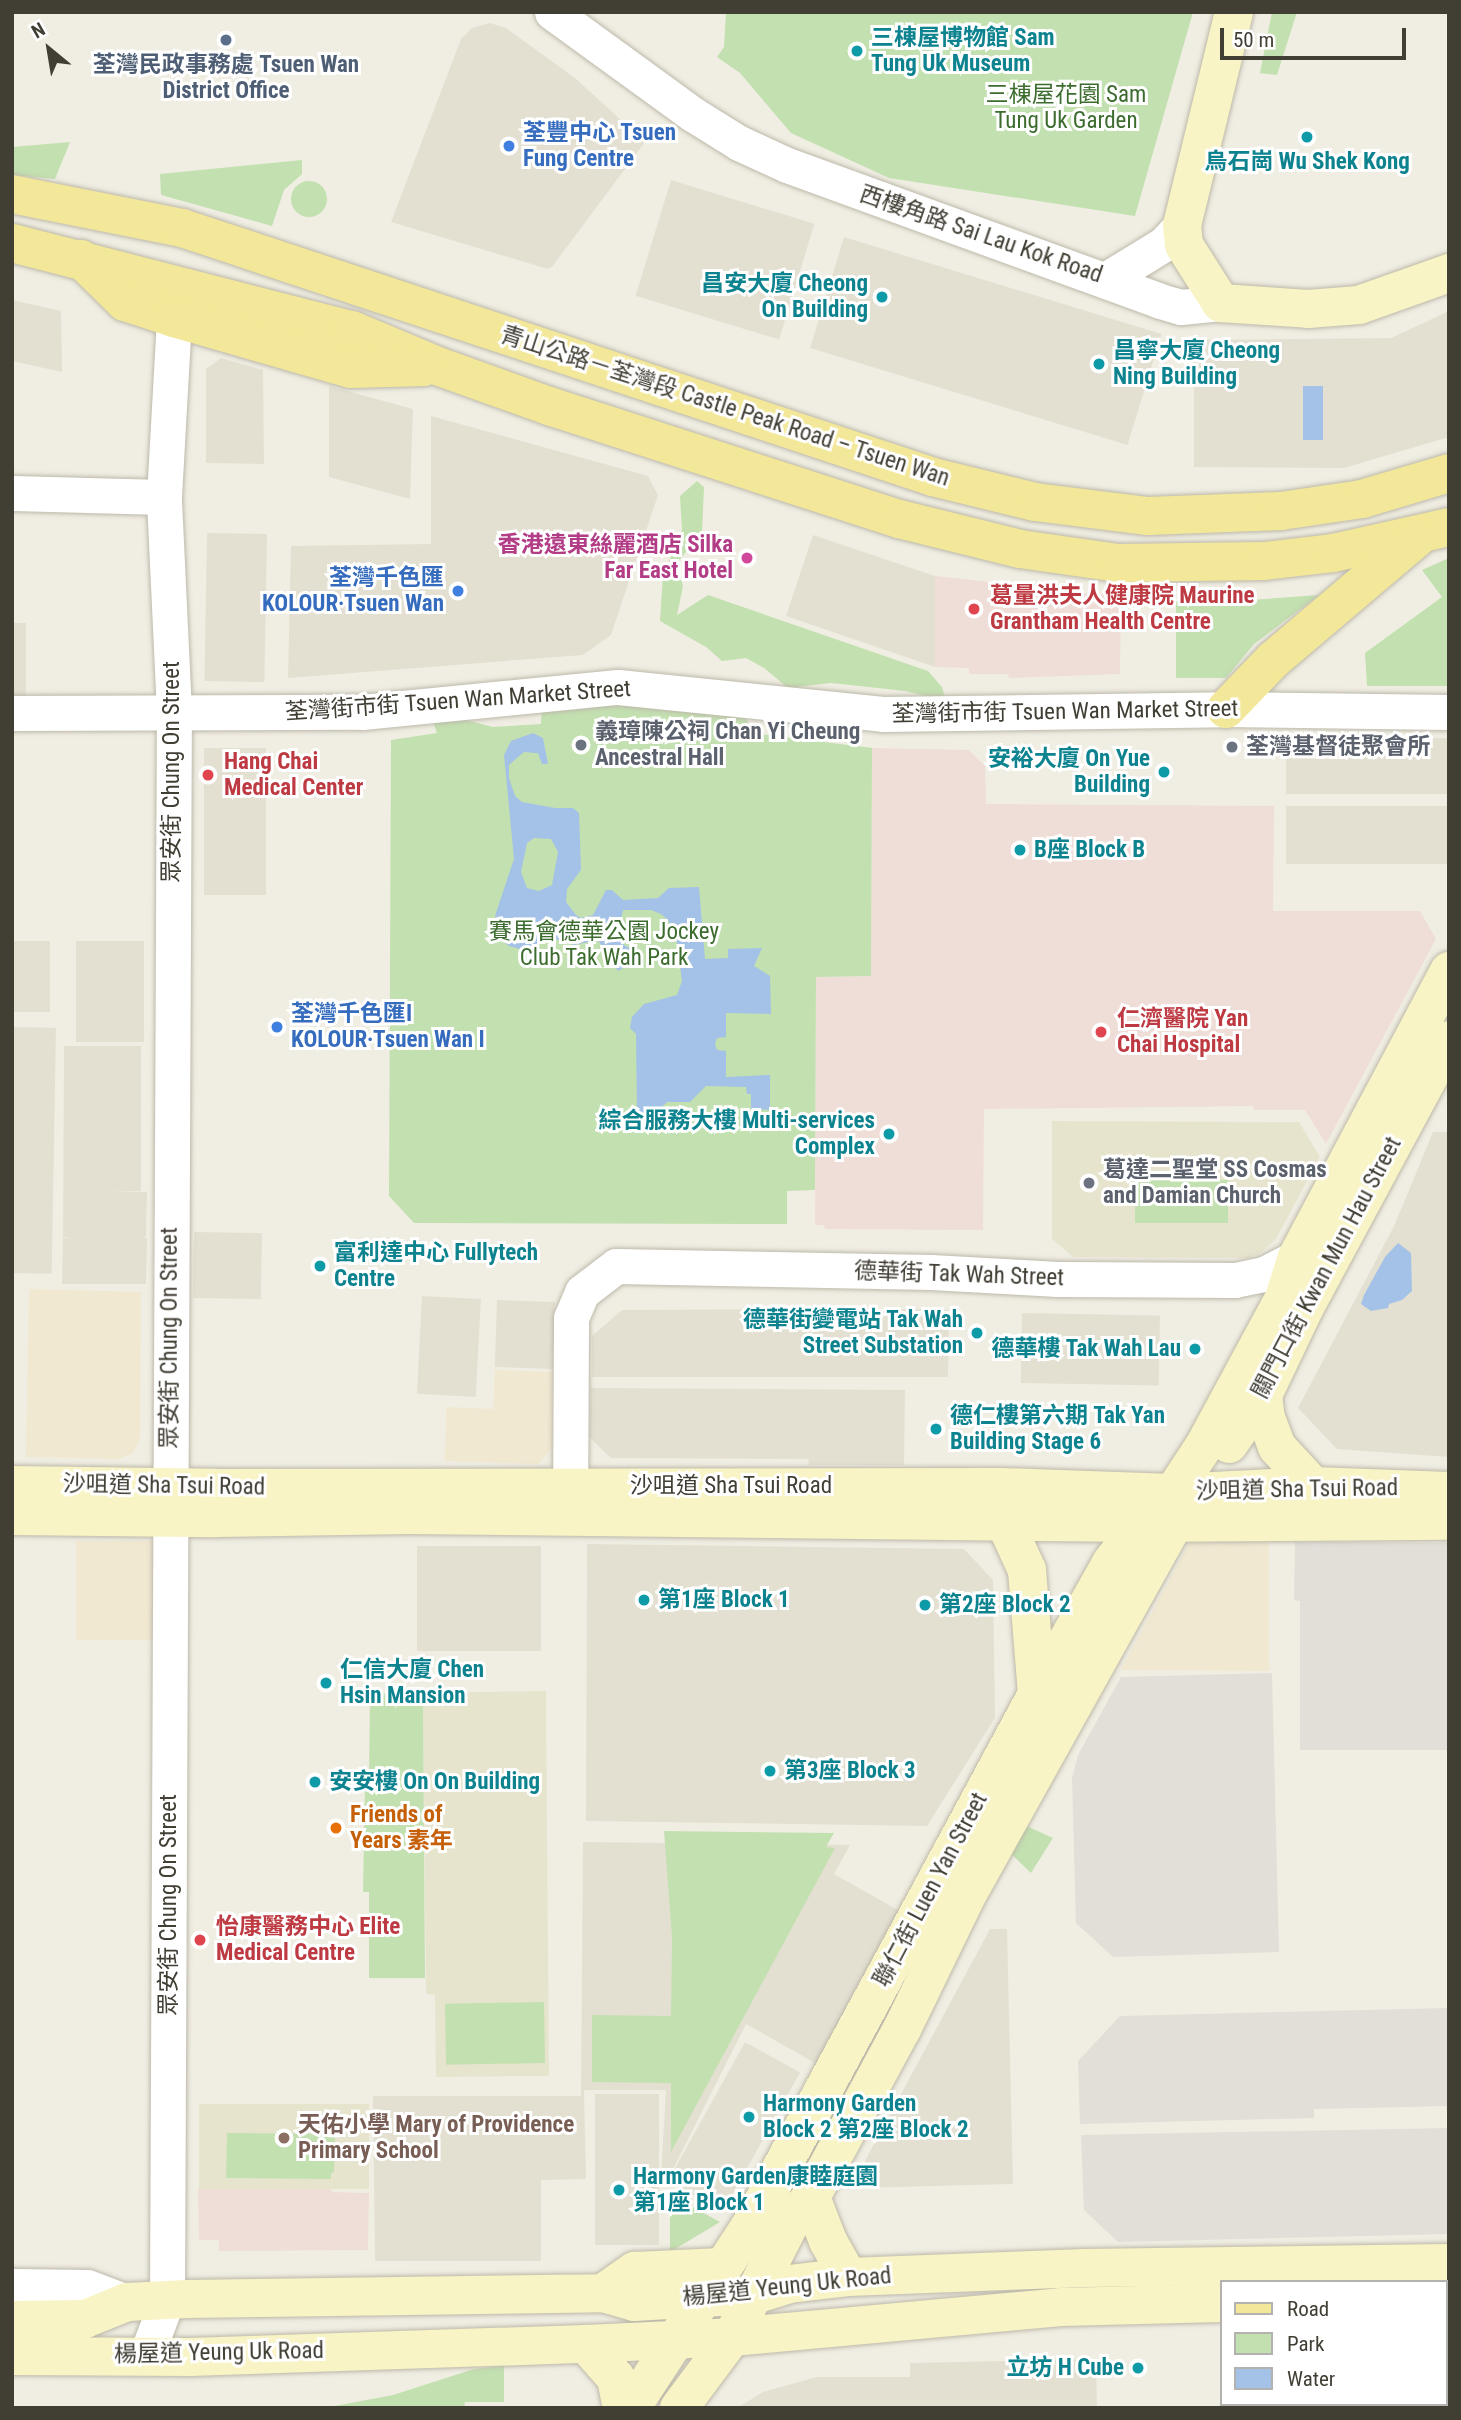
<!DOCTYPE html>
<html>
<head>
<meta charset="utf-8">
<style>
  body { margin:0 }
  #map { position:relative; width:1461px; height:2420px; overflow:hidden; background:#f0eee3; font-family:"Roboto Condensed","Noto Sans TC",sans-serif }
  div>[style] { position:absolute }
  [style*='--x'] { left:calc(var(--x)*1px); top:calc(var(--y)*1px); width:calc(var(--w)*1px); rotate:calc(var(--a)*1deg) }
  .residential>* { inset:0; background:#e3e0d2; transform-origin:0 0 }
  .commercial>* { inset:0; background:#f0e8d0; transform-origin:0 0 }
  .industrial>* { inset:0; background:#e1dfd8 }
  .education>* { inset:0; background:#e7e4ce; transform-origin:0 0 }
  .medical>* { inset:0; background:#efded7 }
  .green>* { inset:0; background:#c3e0b0; transform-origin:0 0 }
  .round { border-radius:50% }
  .water>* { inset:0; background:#a4c1e7; transform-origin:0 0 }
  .roads { filter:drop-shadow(0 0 2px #bdb9aa) drop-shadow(0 0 2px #bdb9aa) }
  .tertiary>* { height:35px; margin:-17.5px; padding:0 17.5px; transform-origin:17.5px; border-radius:17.5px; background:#fff }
  .secondary>* { height:38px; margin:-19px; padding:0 19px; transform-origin:19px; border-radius:19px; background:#f8f4c5 }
  .primary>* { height:38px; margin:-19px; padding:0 19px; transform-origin:19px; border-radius:19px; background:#f3e899 }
  .dots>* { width:19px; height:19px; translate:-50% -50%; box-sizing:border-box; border:4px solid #fff; border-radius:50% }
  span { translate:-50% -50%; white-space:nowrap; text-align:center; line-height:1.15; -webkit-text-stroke:6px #fff; paint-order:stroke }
  .culture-label { font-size:23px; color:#0d838f; font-weight:700 }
  .left { translate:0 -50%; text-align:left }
  .right { translate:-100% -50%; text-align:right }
  .service-label { font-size:23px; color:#4e5e75; font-weight:700 }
  .park-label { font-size:23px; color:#3c6c2e }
  .shop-label { font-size:23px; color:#366cbe; font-weight:700 }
  .street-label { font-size:23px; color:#413e34 }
  .hotel-label { font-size:23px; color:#b23c85; font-weight:700 }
  .health-label { font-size:23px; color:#be3a42; font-weight:700 }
  .worship-label { font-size:23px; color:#5b616d; font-weight:700 }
  .food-label { font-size:23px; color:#c56008; font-weight:700 }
  .education-label { font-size:23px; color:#785e54; font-weight:700 }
  .frame { position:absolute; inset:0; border:14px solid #413e34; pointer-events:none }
  .legend { position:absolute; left:1220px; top:2280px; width:228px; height:126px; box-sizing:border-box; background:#fff; border:2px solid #b3b2ae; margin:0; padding:9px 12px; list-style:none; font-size:21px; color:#413e34 }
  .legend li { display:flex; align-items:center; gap:14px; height:35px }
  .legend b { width:35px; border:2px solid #b3b2ae }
  .north { position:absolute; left:14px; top:14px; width:70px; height:70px; -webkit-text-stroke:5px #fff; paint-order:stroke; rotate:330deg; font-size:19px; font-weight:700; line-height:28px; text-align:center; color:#413e34 }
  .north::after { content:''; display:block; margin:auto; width:24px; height:32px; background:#413e34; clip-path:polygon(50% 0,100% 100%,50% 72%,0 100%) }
  .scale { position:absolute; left:1220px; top:28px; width:186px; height:32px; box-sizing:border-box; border:4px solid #413e34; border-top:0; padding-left:9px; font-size:21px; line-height:24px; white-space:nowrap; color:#413e34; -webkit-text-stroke:5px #fff; paint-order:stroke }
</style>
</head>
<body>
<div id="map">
  <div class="residential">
    <div style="clip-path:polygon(490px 23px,506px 28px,575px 78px,645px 142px,552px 267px,548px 269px,391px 222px,461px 39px,472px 28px)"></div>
    <div style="left:671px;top:180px;width:150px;height:121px;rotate:17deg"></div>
    <div style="left:844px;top:237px;width:332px;height:116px;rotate:17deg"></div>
    <div style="clip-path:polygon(12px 300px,61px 311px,62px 372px,12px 361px)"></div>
    <div style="clip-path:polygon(1449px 311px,1449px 437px,1344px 468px,1194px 467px,1194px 340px,1391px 338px)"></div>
    <div style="clip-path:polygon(221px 358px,263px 370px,264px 464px,206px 463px,206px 369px)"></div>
    <div style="clip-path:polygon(329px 386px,413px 409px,410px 499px,329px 477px)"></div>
    <div style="clip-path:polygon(431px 416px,648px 476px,658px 495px,611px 635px,583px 655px,288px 678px,291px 546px,431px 544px)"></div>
    <div style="left:207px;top:533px;width:60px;height:148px;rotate:1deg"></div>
    <div style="clip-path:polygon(813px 535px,935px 576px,935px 667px,786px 616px)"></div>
    <div style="left:12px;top:623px;width:14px;height:74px"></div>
    <div style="left:1286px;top:738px;width:163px;height:56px"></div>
    <div style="left:204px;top:748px;width:62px;height:147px"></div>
    <div style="left:1286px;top:806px;width:163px;height:58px"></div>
    <div style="left:12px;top:941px;width:38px;height:71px"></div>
    <div style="left:144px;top:941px;width:101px;height:68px;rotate:90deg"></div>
    <div style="left:12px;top:1027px;width:44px;height:246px;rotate:1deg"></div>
    <div style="clip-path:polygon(64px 1046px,141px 1046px,141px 1191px,110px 1191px,147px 1192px,146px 1237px,140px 1238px,147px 1238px,146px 1284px,62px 1284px,63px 1238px,72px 1238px,63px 1237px)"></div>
    <div style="clip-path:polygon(1433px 1132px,1449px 1132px,1449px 1457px,1337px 1449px,1298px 1408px,1394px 1226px)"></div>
    <div style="left:194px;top:1232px;width:68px;height:66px;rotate:1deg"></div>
    <div style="left:422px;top:1296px;width:59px;height:98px;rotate:3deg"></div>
    <div style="left:497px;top:1300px;width:58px;height:67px;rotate:2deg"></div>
    <div style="clip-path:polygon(813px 1308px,949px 1310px,948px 1377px,592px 1377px,592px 1336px,622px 1310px,810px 1309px,811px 1349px)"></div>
    <div style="left:1022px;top:1313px;width:138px;height:70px;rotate:1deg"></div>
    <div style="clip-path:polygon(591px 1388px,905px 1390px,904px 1465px,809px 1465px,808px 1459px,801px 1459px,611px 1458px,589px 1437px)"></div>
    <div style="clip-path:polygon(587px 1544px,964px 1549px,993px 1580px,995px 1718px,927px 1826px,586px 1821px)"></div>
    <div style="left:417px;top:1546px;width:124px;height:105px"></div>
    <div style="clip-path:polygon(583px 1842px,850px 1845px,834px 1874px,905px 1914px,822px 2067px,746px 2024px,668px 2179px,661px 2176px,666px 2090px,584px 2090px,586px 2179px,541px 2180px,541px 2261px,375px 2261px,373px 2096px,581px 2096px)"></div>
    <div style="clip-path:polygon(990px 1929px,1007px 1929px,1013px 2184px,855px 2188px,867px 2157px)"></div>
    <div style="left:745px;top:2042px;width:63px;height:159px;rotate:29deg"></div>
    <div style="left:595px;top:2094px;width:64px;height:151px"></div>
    <div style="clip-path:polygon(1445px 2326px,1449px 2326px,1449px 2408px,1288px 2408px,1288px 2404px,1445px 2404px)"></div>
    <div style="clip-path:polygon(1096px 2359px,1097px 2408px,737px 2408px,763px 2392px,817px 2377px,910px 2377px,910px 2363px)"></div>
  </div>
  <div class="commercial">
    <div style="clip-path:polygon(29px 1289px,141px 1292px,140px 1439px,133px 1453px,118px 1459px,26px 1457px)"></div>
    <div style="clip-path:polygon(495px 1370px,553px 1372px,552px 1448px,538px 1464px,445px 1461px,446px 1407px,493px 1409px)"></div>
    <div style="left:76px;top:1541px;width:78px;height:99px"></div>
    <div style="clip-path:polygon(1190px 1542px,1269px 1542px,1269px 1671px,1121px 1670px)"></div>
  </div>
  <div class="industrial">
    <div style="clip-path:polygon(1295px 1542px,1449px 1543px,1449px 1750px,1300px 1750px,1300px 1601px,1294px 1600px)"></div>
    <div style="clip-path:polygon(1272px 1673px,1279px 1952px,1113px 1957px,1076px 1923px,1072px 1778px,1078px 1755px,1121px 1677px)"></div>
    <div style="clip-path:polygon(1449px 2008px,1449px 2106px,1314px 2109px,1314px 2118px,1080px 2124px,1078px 2061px,1120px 2016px)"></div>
    <div style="clip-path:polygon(1449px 2128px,1449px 2234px,1118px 2242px,1084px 2210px,1081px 2135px)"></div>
  </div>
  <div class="education">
    <div style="clip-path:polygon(1052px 1121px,1299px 1122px,1320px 1157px,1276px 1239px,1262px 1252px,1249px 1258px,1073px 1257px,1052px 1239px)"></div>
    <div style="clip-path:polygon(546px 1691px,549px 2076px,436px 2077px,435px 1995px,426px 1994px,423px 1693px)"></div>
    <div style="left:199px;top:2104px;width:170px;height:85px"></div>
  </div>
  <div class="medical">
    <div style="clip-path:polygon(935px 576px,1121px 597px,1120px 674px,1009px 678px,1008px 674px,969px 674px,969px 668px,935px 667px)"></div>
    <div style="clip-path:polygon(872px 748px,969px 750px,985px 766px,986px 804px,1274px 806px,1273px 911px,1420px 911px,1436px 939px,1326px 1144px,1305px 1110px,1254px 1110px,1253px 1106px,984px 1109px,983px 1230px,825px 1229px,824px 1225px,815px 1225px,816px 977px,871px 976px)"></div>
    <div style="clip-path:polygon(198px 2189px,331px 2189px,332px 2192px,369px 2193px,368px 2250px,219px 2251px,219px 2240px,199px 2240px)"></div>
  </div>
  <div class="green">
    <div style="clip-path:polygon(726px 12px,1193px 12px,1135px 216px,889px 178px,791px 133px,740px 73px,717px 57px,724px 47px)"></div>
    <div style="clip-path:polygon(1272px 12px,1297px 12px,1277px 75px,1260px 73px)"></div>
    <div style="clip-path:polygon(70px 142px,55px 179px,12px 175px,12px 147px)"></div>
    <div style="clip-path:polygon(302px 160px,302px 174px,284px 190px,272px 226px,161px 195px,160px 174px)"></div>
    <div class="round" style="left:291px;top:181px;width:36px;height:36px"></div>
    <div style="clip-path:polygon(697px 481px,704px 487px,702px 533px,676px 564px,683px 586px,677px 615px,708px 595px,928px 671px,942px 687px,946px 701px,905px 691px,831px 683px,788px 688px,764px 668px,746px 658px,722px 661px,706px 647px,660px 621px,663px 575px,682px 530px,680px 496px)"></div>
    <div style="clip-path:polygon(1449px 558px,1449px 686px,1367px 686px,1365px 653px,1442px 597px,1422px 570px)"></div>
    <div style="clip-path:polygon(1319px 595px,1254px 644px,1226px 678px,1176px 678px,1176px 601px,1222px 602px)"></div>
    <div style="clip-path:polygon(711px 680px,759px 734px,872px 748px,871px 976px,816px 977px,815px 1190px,787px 1191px,787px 1224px,414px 1223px,389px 1196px,391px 740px,437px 733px,432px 719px,466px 720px,493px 727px,541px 724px,542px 700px,626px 706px,669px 703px)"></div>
    <div style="left:1135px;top:1180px;width:93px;height:43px"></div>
    <div style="clip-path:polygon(423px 1693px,425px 1978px,369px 1978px,369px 1892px,363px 1892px,365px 1782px,369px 1781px,370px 1694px)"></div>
    <div style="clip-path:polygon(1020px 1823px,1053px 1838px,1031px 1873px,1004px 1847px)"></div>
    <div style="clip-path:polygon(664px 1831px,834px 1833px,826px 1847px,835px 1848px,671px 2152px,671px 2083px,592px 2082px,592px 2015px,671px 2016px,672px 1937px)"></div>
    <div style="left:544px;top:2002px;width:61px;height:99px;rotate:89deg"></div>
    <div style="clip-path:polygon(227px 2133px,335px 2134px,334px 2172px,331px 2173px,331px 2179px,226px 2178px)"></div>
    <div style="clip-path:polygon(670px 2195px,720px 2222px,670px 2252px)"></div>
    <div style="clip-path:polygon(504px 2366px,504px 2402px,465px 2402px,464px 2408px,324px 2408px,393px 2395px,474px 2369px)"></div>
  </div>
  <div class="water">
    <div style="left:1303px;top:386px;width:20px;height:54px"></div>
    <div style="clip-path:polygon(evenodd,533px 733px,543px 738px,548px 764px,542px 764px,538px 753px,524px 752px,509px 765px,509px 778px,515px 796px,522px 802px,555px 808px,573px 808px,579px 813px,581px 870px,567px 889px,566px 902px,576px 915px,581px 918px,593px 915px,606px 890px,612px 890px,623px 900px,658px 898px,669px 888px,699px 887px,705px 959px,728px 958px,728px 949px,762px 948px,754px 966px,770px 976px,771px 1014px,726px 1013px,726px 1037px,717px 1038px,715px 1044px,717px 1050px,726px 1051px,726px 1077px,770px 1075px,770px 1110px,751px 1109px,751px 1094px,747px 1094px,746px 1087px,706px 1086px,690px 1102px,667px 1102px,650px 1118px,637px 1118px,636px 1034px,630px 1028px,632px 1017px,644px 1004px,677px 995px,682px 981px,676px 936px,668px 920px,661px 914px,651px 910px,623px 910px,618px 934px,625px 946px,638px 951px,635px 961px,618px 971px,598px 940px,574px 945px,549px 937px,529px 948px,520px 949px,509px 946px,500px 939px,495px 916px,514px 859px,504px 755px,511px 741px,533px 733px,534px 838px,551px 839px,558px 852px,552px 885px,539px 891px,527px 888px,521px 872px,527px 843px,534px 838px)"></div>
    <div style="clip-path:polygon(1398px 1243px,1411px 1253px,1412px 1291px,1402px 1300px,1389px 1304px,1388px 1308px,1371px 1311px,1361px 1304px,1364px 1295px,1385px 1257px)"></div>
  </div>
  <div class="roads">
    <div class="tertiary">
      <div style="--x:552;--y:12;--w:175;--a:36"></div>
      <div style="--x:694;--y:115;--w:53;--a:31.9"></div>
      <div style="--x:739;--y:143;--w:53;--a:24.6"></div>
      <div style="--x:787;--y:165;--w:397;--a:20"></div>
      <div style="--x:1160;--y:301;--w:22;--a:16"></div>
      <div style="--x:1181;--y:307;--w:40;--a:-5.7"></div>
      <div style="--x:1107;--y:279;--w:67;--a:-31.6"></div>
      <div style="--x:1164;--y:244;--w:26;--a:-47"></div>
      <div style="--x:12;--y:493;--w:152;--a:1.5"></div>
      <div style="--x:12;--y:713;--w:350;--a:-0.2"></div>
      <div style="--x:362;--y:712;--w:257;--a:-5.6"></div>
      <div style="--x:618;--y:687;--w:266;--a:5.8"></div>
      <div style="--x:883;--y:714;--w:343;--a:-0.8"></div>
      <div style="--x:1226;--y:709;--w:223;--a:0.8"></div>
      <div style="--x:570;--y:1517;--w:199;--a:-89.7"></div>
      <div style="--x:571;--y:1318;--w:28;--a:-67"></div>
      <div style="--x:582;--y:1292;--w:43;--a:-37.4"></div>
      <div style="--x:616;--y:1266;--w:315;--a:1.1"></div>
      <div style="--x:931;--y:1272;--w:127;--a:3.2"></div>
      <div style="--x:1058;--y:1279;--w:177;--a:0.3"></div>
      <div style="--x:1235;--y:1280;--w:30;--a:-12"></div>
      <div style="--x:1264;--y:1274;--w:37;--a:-27"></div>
      <div style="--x:12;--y:2286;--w:75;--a:0.8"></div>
      <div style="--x:87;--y:2287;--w:43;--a:20.6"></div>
      <div style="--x:146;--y:2356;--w:60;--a:-69.4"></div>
      <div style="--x:167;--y:2300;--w:1588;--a:-89.75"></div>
      <div style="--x:174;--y:712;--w:215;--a:-92.7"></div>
      <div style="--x:164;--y:497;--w:179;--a:-86.8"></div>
    </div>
    <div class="secondary">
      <div style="--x:1234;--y:12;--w:219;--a:103.7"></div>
      <div style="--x:1182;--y:225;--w:20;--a:84"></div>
      <div style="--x:1184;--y:245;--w:69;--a:57.5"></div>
      <div style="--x:1221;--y:303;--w:87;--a:3.9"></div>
      <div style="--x:1308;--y:309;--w:51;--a:-4.5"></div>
      <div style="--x:1359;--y:305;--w:96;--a:-19.6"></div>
      <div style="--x:1263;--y:1395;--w:23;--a:83"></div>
      <div style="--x:1266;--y:1418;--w:31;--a:69"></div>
      <div style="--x:1277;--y:1447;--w:53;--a:47.3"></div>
      <div style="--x:1229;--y:1444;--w:60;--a:-55.2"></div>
      <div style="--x:1263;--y:1395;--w:98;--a:-64.5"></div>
      <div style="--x:1305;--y:1307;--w:303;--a:-61.7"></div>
      <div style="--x:12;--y:1485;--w:203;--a:0.8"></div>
      <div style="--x:215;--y:1488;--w:786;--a:-0.07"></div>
      <div style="--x:1001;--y:1487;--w:172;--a:2"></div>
      <div style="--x:1173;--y:1493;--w:140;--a:-2.9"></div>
      <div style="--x:1313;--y:1486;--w:136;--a:2.1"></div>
      <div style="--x:12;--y:1516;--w:204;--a:0.6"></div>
      <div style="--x:216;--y:1518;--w:193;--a:-0.9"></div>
      <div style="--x:409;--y:1515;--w:733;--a:0.63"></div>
      <div style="--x:1142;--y:1523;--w:307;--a:-0.4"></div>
      <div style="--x:1004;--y:1520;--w:55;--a:65.3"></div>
      <div style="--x:1027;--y:1570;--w:124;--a:85.4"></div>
      <div style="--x:811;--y:2197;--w:47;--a:68.9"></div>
      <div style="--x:828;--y:2241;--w:41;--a:60.9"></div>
      <div style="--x:603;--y:2293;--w:39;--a:-35"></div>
      <div style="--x:635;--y:2271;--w:87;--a:-2.6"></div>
      <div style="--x:1445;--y:2298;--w:4;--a:0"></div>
      <div style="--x:12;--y:2320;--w:73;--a:-0.8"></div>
      <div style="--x:85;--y:2319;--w:45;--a:-22"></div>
      <div style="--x:127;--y:2302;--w:60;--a:-2.9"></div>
      <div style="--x:187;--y:2299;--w:416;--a:-0.8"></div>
      <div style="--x:603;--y:2293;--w:32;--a:16"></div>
      <div style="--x:634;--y:2302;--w:120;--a:-3.3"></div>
      <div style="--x:754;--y:2295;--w:37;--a:-17"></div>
      <div style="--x:789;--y:2284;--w:59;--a:-6.8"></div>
      <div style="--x:848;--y:2277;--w:237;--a:-2.2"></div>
      <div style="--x:1085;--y:2268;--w:364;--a:-0.8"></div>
      <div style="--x:586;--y:2344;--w:45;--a:48.6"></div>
      <div style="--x:616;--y:2378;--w:31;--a:79"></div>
      <div style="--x:12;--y:2356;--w:178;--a:0.3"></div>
      <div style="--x:190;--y:2357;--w:396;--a:-1.9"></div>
      <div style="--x:586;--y:2344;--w:146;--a:-2.7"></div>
      <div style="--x:732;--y:2337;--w:330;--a:-5.2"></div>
      <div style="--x:1061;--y:2307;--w:160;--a:-1.4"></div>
      <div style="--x:631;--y:2408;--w:217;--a:-56.8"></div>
      <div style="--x:750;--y:2226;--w:604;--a:-61.65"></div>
      <div style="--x:1037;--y:1694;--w:150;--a:-60.5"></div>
      <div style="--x:1111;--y:1563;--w:51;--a:-52.2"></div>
      <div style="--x:1142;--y:1523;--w:43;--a:-44.1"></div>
      <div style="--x:1173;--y:1493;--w:56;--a:-56.6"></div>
      <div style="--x:1204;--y:1446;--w:168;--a:-61.6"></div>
      <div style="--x:1284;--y:1298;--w:43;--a:-72.4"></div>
      <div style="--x:1297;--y:1257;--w:324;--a:-62"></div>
      <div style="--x:679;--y:2408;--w:89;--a:-53.3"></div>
      <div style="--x:732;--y:2337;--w:131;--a:-62.9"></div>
      <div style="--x:792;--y:2220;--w:30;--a:-50"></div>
      <div style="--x:811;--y:2197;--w:191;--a:-61.6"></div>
      <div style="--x:902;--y:2029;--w:144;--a:-64.1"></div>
      <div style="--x:965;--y:1899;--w:432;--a:-60.9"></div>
      <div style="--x:1175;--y:1522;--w:38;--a:-55"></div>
    </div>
    <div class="primary">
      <div style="--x:12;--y:194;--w:173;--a:11.3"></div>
      <div style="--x:182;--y:228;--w:791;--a:18.34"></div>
      <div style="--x:933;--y:477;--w:105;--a:13.8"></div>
      <div style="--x:1035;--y:502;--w:114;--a:7.1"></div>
      <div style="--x:1148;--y:516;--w:133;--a:-2.2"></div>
      <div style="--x:1281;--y:511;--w:82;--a:-8.4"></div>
      <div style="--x:1362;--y:499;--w:91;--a:-16.6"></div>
      <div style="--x:12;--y:243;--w:351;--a:14.4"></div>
      <div style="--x:352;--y:330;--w:95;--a:22.8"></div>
      <div style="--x:440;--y:367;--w:119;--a:19.7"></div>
      <div style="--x:552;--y:407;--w:365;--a:17.9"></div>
      <div style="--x:899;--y:519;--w:125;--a:13.9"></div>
      <div style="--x:1020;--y:549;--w:99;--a:8.1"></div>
      <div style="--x:1118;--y:563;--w:146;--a:-0.8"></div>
      <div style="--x:1264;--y:561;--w:69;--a:-6.6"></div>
      <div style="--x:1333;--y:553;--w:119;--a:-12.6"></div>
      <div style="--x:81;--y:259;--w:62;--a:44.3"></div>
      <div style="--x:125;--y:302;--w:52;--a:18.1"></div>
      <div style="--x:174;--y:318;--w:184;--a:16.1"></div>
      <div style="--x:351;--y:369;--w:73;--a:-1.6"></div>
      <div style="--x:1226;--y:709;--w:68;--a:-46.2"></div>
      <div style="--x:1273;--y:660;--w:189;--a:-40.3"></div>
    </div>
  </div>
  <div class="dots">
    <div style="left:226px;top:40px;background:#5c6f8a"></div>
    <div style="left:857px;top:51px;background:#0f9aa8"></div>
    <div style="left:1307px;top:137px;background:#0f9aa8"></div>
    <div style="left:509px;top:146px;background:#3f7fe0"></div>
    <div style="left:882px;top:297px;background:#0f9aa8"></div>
    <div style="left:1099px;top:364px;background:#0f9aa8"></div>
    <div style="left:747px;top:558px;background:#d1479c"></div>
    <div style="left:458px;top:591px;background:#3f7fe0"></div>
    <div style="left:974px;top:609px;background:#e0444e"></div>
    <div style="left:581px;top:745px;background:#6b7280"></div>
    <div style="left:1232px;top:747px;background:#6b7280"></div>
    <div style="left:1164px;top:772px;background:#0f9aa8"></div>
    <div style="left:208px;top:775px;background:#e0444e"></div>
    <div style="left:1020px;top:850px;background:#0f9aa8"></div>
    <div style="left:277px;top:1027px;background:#3f7fe0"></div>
    <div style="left:1101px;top:1032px;background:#e0444e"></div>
    <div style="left:889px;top:1134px;background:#0f9aa8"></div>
    <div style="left:1089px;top:1183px;background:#6b7280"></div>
    <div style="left:320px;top:1266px;background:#0f9aa8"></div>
    <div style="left:977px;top:1333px;background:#0f9aa8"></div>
    <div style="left:1195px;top:1349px;background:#0f9aa8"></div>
    <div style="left:936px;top:1429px;background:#0f9aa8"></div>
    <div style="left:644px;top:1600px;background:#0f9aa8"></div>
    <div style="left:925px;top:1605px;background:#0f9aa8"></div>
    <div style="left:326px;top:1683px;background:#0f9aa8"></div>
    <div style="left:770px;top:1771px;background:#0f9aa8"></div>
    <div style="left:315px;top:1782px;background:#0f9aa8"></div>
    <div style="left:336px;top:1828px;background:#e8710a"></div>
    <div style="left:200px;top:1940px;background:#e0444e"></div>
    <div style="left:749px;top:2117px;background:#0f9aa8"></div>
    <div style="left:284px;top:2138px;background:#8d6e63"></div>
    <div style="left:619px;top:2190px;background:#0f9aa8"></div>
    <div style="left:1138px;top:2368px;background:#0f9aa8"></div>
  </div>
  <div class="culture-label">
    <span class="left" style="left:871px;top:51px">三棟屋博物館 Sam<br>Tung Uk Museum</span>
    <span style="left:1307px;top:162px">烏石崗 Wu Shek Kong</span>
    <span class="right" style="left:868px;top:297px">昌安大廈 Cheong<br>On Building</span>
    <span class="left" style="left:1113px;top:364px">昌寧大廈 Cheong<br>Ning Building</span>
    <span class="right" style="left:1150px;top:772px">安裕大廈 On Yue<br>Building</span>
    <span class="left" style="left:1034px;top:850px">B座 Block B</span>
    <span class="right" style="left:875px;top:1134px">綜合服務大樓 Multi-services<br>Complex</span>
    <span class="left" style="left:334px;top:1266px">富利達中心 Fullytech<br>Centre</span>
    <span class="right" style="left:963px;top:1333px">德華街變電站 Tak Wah<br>Street Substation</span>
    <span class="right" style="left:1181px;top:1349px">德華樓 Tak Wah Lau</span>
    <span class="left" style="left:950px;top:1429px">德仁樓第六期 Tak Yan<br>Building Stage 6</span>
    <span class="left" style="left:658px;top:1600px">第1座 Block 1</span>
    <span class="left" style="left:939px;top:1605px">第2座 Block 2</span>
    <span class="left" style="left:340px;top:1683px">仁信大廈 Chen<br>Hsin Mansion</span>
    <span class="left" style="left:784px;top:1771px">第3座 Block 3</span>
    <span class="left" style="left:329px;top:1782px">安安樓 On On Building</span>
    <span class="left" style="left:763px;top:2117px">Harmony Garden<br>Block 2 第2座 Block 2</span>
    <span class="left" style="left:633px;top:2190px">Harmony Garden康睦庭園<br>第1座 Block 1</span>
    <span class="right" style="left:1124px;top:2368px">立坊 H Cube</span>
  </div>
  <div class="service-label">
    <span style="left:226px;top:78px">荃灣民政事務處 Tsuen Wan<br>District Office</span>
  </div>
  <div class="park-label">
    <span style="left:1066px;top:108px">三棟屋花園 Sam<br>Tung Uk Garden</span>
    <span style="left:604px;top:945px">賽馬會德華公園 Jockey<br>Club Tak Wah Park</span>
  </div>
  <div class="shop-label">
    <span class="left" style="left:523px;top:146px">荃豐中心 Tsuen<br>Fung Centre</span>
    <span class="right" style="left:444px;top:591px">荃灣千色匯<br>KOLOUR‧Tsuen Wan</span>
    <span class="left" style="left:291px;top:1027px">荃灣千色匯I<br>KOLOUR‧Tsuen Wan I</span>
  </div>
  <div class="street-label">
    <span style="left:981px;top:235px;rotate:19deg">西樓角路 Sai Lau Kok Road</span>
    <span style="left:725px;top:407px;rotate:18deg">青山公路－荃灣段 Castle Peak Road – Tsuen Wan</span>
    <span style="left:458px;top:701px;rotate:-4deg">荃灣街市街 Tsuen Wan Market Street</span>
    <span style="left:1065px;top:712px;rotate:-1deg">荃灣街市街 Tsuen Wan Market Street</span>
    <span style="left:172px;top:772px;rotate:-90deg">眾安街 Chung On Street</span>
    <span style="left:1327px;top:1268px;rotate:-62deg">關門口街 Kwan Mun Hau Street</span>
    <span style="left:959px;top:1275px;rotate:2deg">德華街 Tak Wah Street</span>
    <span style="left:170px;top:1338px;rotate:-90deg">眾安街 Chung On Street</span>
    <span style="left:164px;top:1486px;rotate:1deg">沙咀道 Sha Tsui Road</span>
    <span style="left:731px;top:1486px">沙咀道 Sha Tsui Road</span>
    <span style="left:1297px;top:1490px;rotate:-1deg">沙咀道 Sha Tsui Road</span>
    <span style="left:931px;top:1890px;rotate:-62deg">聯仁街 Luen Yan Street</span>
    <span style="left:169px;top:1905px;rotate:-90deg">眾安街 Chung On Street</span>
    <span style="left:787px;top:2287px;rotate:-6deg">楊屋道 Yeung Uk Road</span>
    <span style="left:219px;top:2353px;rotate:-1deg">楊屋道 Yeung Uk Road</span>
  </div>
  <div class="hotel-label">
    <span class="right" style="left:733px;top:558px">香港遠東絲麗酒店 Silka<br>Far East Hotel</span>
  </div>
  <div class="health-label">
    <span class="left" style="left:990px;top:609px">葛量洪夫人健康院 Maurine<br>Grantham Health Centre</span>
    <span class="left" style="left:224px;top:775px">Hang Chai<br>Medical Center</span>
    <span class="left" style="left:1117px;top:1032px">仁濟醫院 Yan<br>Chai Hospital</span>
    <span class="left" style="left:216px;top:1940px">怡康醫務中心 Elite<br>Medical Centre</span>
  </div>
  <div class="worship-label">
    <span class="left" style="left:595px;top:745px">義璋陳公祠 Chan Yi Cheung<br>Ancestral Hall</span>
    <span class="left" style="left:1246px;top:747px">荃灣基督徒聚會所</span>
    <span class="left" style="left:1103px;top:1183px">葛達二聖堂 SS Cosmas<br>and Damian Church</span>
  </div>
  <div class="food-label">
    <span class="left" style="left:350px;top:1828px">Friends of<br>Years 素年</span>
  </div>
  <div class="education-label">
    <span class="left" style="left:298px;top:2138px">天佑小學 Mary of Providence<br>Primary School</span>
  </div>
  <div class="frame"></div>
  <ul class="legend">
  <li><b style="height:9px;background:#f3e899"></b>Road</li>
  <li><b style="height:19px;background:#c3e0b0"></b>Park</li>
  <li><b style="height:19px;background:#a4c1e7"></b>Water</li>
  </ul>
  <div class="north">N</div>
  <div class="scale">50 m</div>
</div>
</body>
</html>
